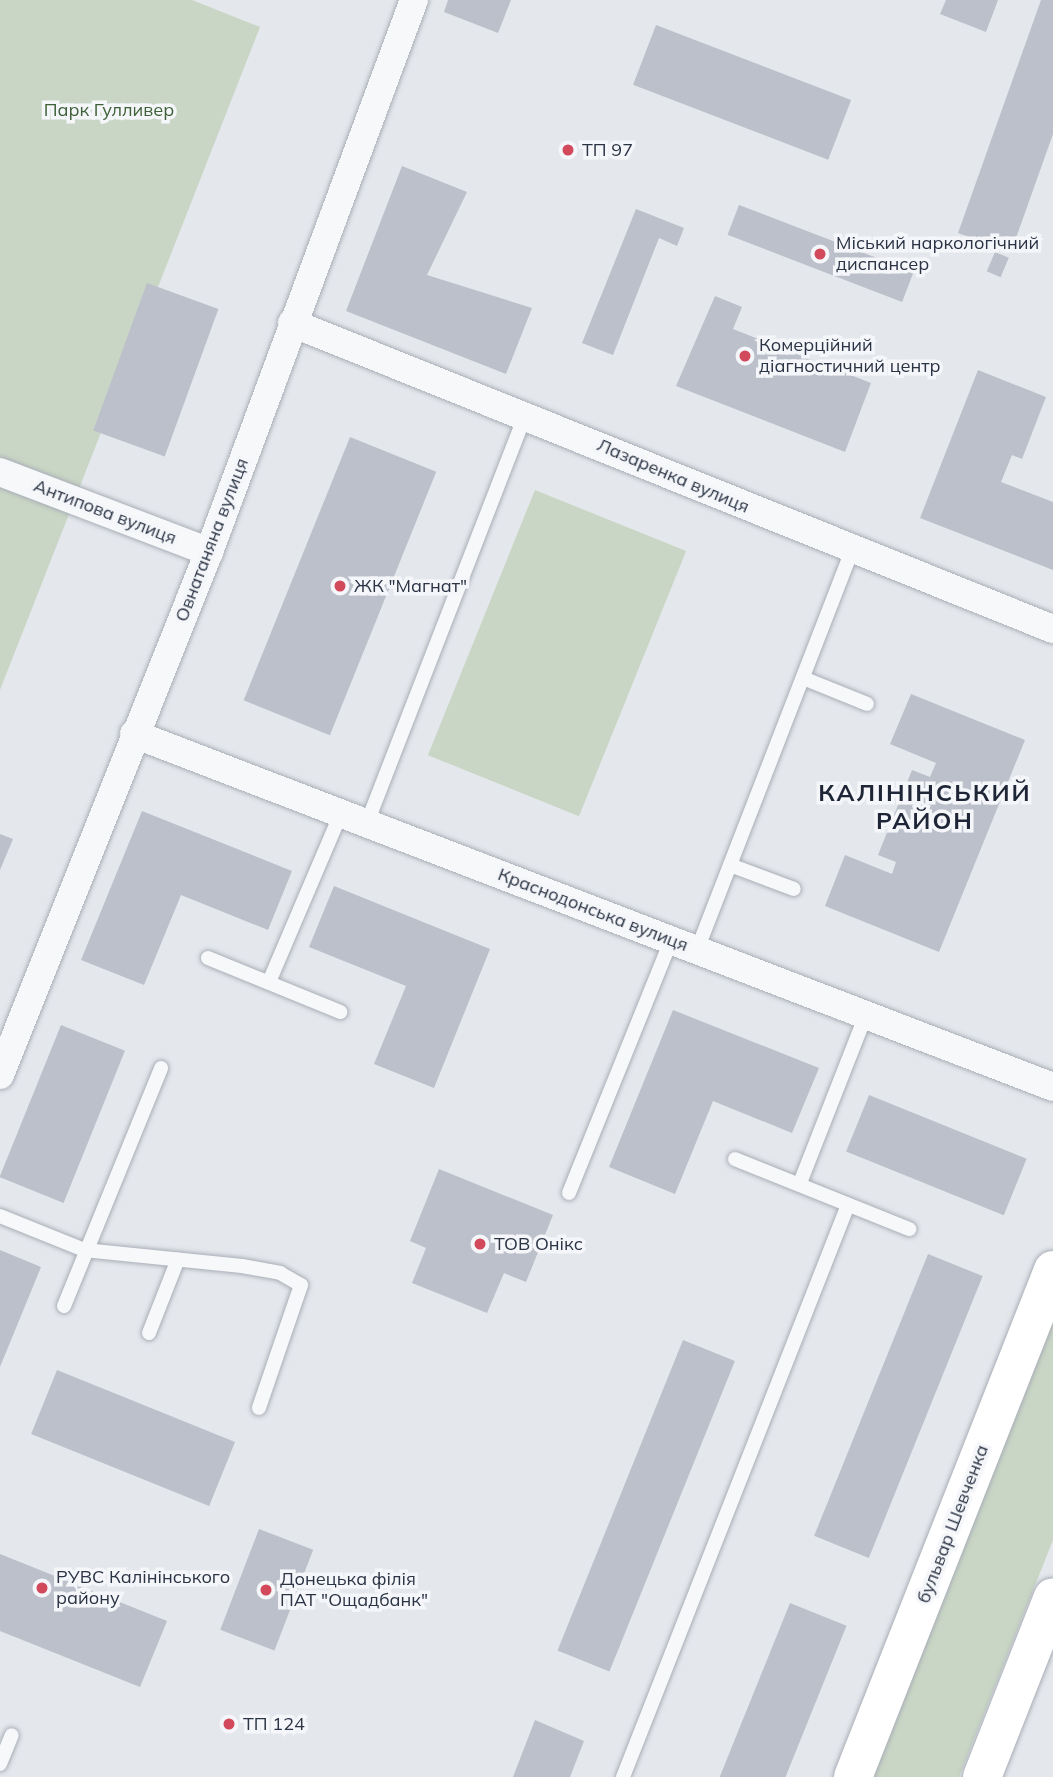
<!DOCTYPE html>
<html>
<head>
<meta charset="utf-8">
<style>
  body { margin:0 }
  #map { position:relative; width:1053px; height:1777px; overflow:hidden; background:#e4e7ec; font-family:Mulish,sans-serif }
  div>[style] { position:absolute }
  [style*='--x'] { left:calc(var(--x)*1px); top:calc(var(--y)*1px); width:calc(var(--w)*1px); rotate:calc(var(--a)*1deg) }
  .green>* { inset:0; background:#c9d6c5; transform-origin:0 0 }
  .building>* { inset:0; background:#bbc0ca; transform-origin:0 0 }
  .roads { filter:drop-shadow(0 0 2px #a9aeb7) drop-shadow(0 0 2px #a9aeb7) }
  .service>* { height:14px; margin:-7px; padding:0 7px; transform-origin:7px; border-radius:7px; background:#f7f8fa }
  .minor>* { height:28px; margin:-14px; padding:0 14px; transform-origin:14px; border-radius:14px; background:#f7f8fa }
  .secondary>* { height:38px; margin:-19px; padding:0 19px; transform-origin:19px; border-radius:19px; background:#fff }
  .dots>* { width:19px; height:19px; translate:-50% -50%; box-sizing:border-box; border:4px solid #f4f6f9; border-radius:50% }
  span { translate:-50% -50%; white-space:nowrap; text-align:center; line-height:1.15; -webkit-text-stroke:7px #f4f6f9; paint-order:stroke }
  .park-label { font-size:18px; color:#3f6138 }
  .poi-label { font-size:18px; color:#2b3445 }
  .left { translate:0 -50%; text-align:left }
  .street-label { font-size:18px; color:#2b3445 }
  .district-label { font-size:24px; color:#1d2536; font-weight:700; letter-spacing:2px }
</style>
</head>
<body>
<div id="map">
  <div class="green">
    <div style="clip-path:polygon(0 0,192px 0,260px 27px,0 690px)"></div>
    <div style="left:535px;top:490px;width:163px;height:286px;rotate:22deg"></div>
    <div style="clip-path:polygon(1053px 1312px,1053px 1540px,959px 1777px,868px 1777px)"></div>
  </div>
  <div class="building">
    <div style="clip-path:polygon(448px 0,511px 0,498px 33px,444px 12px)"></div>
    <div style="clip-path:polygon(946px 0,998px 0,986px 32px,940px 14px)"></div>
    <div style="clip-path:polygon(1041px 0,1053px 0,1053px 134px,1011px 252px,958px 233px)"></div>
    <div style="left:656px;top:25px;width:209px;height:64px;rotate:21deg"></div>
    <div style="clip-path:polygon(402px 166px,467px 192px,427px 275px,532px 308px,506px 374px,346px 311px)"></div>
    <div style="left:739px;top:205px;width:187px;height:32px;rotate:21deg"></div>
    <div style="clip-path:polygon(636px 209px,684px 228px,677px 246px,659px 238px,613px 355px,582px 343px)"></div>
    <div style="left:995px;top:252px;width:15px;height:21px;rotate:23deg"></div>
    <div style="left:147px;top:283px;width:76px;height:157px;rotate:20deg"></div>
    <div style="clip-path:polygon(715px 296px,742px 307px,733px 329px,871px 383px,845px 452px,676px 386px)"></div>
    <div style="clip-path:polygon(978px 370px,1046px 397px,1022px 459px,1012px 455px,1001px 482px,1053px 502px,1053px 570px,920px 518px)"></div>
    <div style="left:350px;top:437px;width:93px;height:284px;rotate:22deg"></div>
    <div style="clip-path:polygon(911px 694px,1025px 740px,939px 952px,825px 906px,845px 855px,892px 874px,896px 862px,878px 855px,912px 770px,930px 777px,936px 763px,890px 744px)"></div>
    <div style="clip-path:polygon(142px 811px,292px 871px,268px 930px,181px 895px,144px 985px,81px 960px)"></div>
    <div style="clip-path:polygon(0 834px,13px 839px,0 870px)"></div>
    <div style="clip-path:polygon(334px 886px,490px 949px,434px 1088px,374px 1064px,406px 986px,309px 947px)"></div>
    <div style="clip-path:polygon(673px 1010px,819px 1068px,792px 1133px,713px 1101px,675px 1194px,609px 1167px)"></div>
    <div style="left:61px;top:1025px;width:69px;height:164px;rotate:22deg"></div>
    <div style="left:869px;top:1095px;width:170px;height:61px;rotate:22deg"></div>
    <div style="clip-path:polygon(439px 1169px,553px 1215px,526px 1282px,504px 1273px,487px 1313px,412px 1283px,426px 1248px,410px 1241px)"></div>
    <div style="clip-path:polygon(0 1250px,41px 1267px,0 1367px)"></div>
    <div style="left:928px;top:1254px;width:59px;height:304px;rotate:22deg"></div>
    <div style="left:683px;top:1340px;width:56px;height:335px;rotate:22deg"></div>
    <div style="left:57px;top:1370px;width:192px;height:69px;rotate:22deg"></div>
    <div style="left:259px;top:1529px;width:58px;height:108px;rotate:21deg"></div>
    <div style="clip-path:polygon(0 1554px,167px 1621px,140px 1687px,0 1631px)"></div>
    <div style="left:790px;top:1603px;width:61px;height:188px;rotate:22deg"></div>
    <div style="clip-path:polygon(535px 1720px,584px 1741px,570px 1777px,513px 1777px)"></div>
  </div>
  <div class="roads">
    <div class="service">
      <div style="--x:803;--y:678;--w:69;--a:22.1"></div>
      <div style="--x:367;--y:823;--w:439;--a:-68.8"></div>
      <div style="--x:730;--y:865;--w:68;--a:20.6"></div>
      <div style="--x:697;--y:950;--w:429;--a:-68.8"></div>
      <div style="--x:208;--y:958;--w:143;--a:22.2"></div>
      <div style="--x:269;--y:982;--w:184;--a:-66.9"></div>
      <div style="--x:735;--y:1159;--w:188;--a:21.9"></div>
      <div style="--x:800;--y:1183;--w:180;--a:-68.6"></div>
      <div style="--x:569;--y:1193;--w:273;--a:-68"></div>
      <div style="--x:0;--y:1216;--w:91;--a:22"></div>
      <div style="--x:84;--y:1250;--w:159;--a:5.8"></div>
      <div style="--x:242;--y:1266;--w:39;--a:10"></div>
      <div style="--x:280;--y:1273;--w:24;--a:30"></div>
      <div style="--x:301;--y:1285;--w:130;--a:108.9"></div>
      <div style="--x:64;--y:1306;--w:257;--a:-67.8"></div>
      <div style="--x:149;--y:1333;--w:79;--a:-68.6"></div>
      <div style="--x:0;--y:1764;--w:31;--a:-68"></div>
      <div style="--x:623;--y:1777;--w:615;--a:-68.53"></div>
    </div>
    <div class="minor">
      <div style="--x:292;--y:323;--w:820;--a:21.91"></div>
      <div style="--x:0;--y:472;--w:224;--a:20.9"></div>
      <div style="--x:134;--y:734;--w:984;--a:21.01"></div>
      <div style="--x:0;--y:1075;--w:563;--a:-68.22"></div>
      <div style="--x:209;--y:552;--w:589;--a:-69.63"></div>
    </div>
    <div class="secondary">
      <div style="--x:853;--y:1777;--w:545;--a:-68.47"></div>
      <div style="--x:982;--y:1777;--w:193;--a:-68.5"></div>
    </div>
  </div>
  <div class="dots">
    <div style="left:568px;top:150px;background:#d1495b"></div>
    <div style="left:820px;top:254px;background:#d1495b"></div>
    <div style="left:745px;top:356px;background:#d1495b"></div>
    <div style="left:340px;top:586px;background:#d1495b"></div>
    <div style="left:480px;top:1244px;background:#d1495b"></div>
    <div style="left:42px;top:1588px;background:#d1495b"></div>
    <div style="left:266px;top:1590px;background:#d1495b"></div>
    <div style="left:229px;top:1724px;background:#d1495b"></div>
  </div>
  <div class="park-label">
    <span style="left:109px;top:110px">Парк Гулливер</span>
  </div>
  <div class="poi-label">
    <span class="left" style="left:582px;top:150px">ТП 97</span>
    <span class="left" style="left:836px;top:254px">Міський наркологічний<br>диспансер</span>
    <span class="left" style="left:759px;top:356px">Комерційний<br>діагностичний центр</span>
    <span class="left" style="left:354px;top:586px">ЖК "Магнат"</span>
    <span class="left" style="left:494px;top:1244px">ТОВ Онікс</span>
    <span class="left" style="left:56px;top:1588px">РУВС Калінінського<br>району</span>
    <span class="left" style="left:280px;top:1590px">Донецька філія<br>ПАТ "Ощадбанк"</span>
    <span class="left" style="left:243px;top:1724px">ТП 124</span>
  </div>
  <div class="street-label">
    <span style="left:673px;top:476px;rotate:23deg">Лазаренка вулиця</span>
    <span style="left:105px;top:512px;rotate:21deg">Антипова вулиця</span>
    <span style="left:212px;top:540px;rotate:-69deg">Овнатаняна вулиця</span>
    <span style="left:593px;top:910px;rotate:21deg">Краснодонська вулиця</span>
    <span style="left:953px;top:1524px;rotate:-69deg">бульвар Шевченка</span>
  </div>
  <div class="district-label">
    <span style="left:925px;top:807px">КАЛІНІНСЬКИЙ<br>РАЙОН</span>
  </div>
</div>
</body>
</html>
